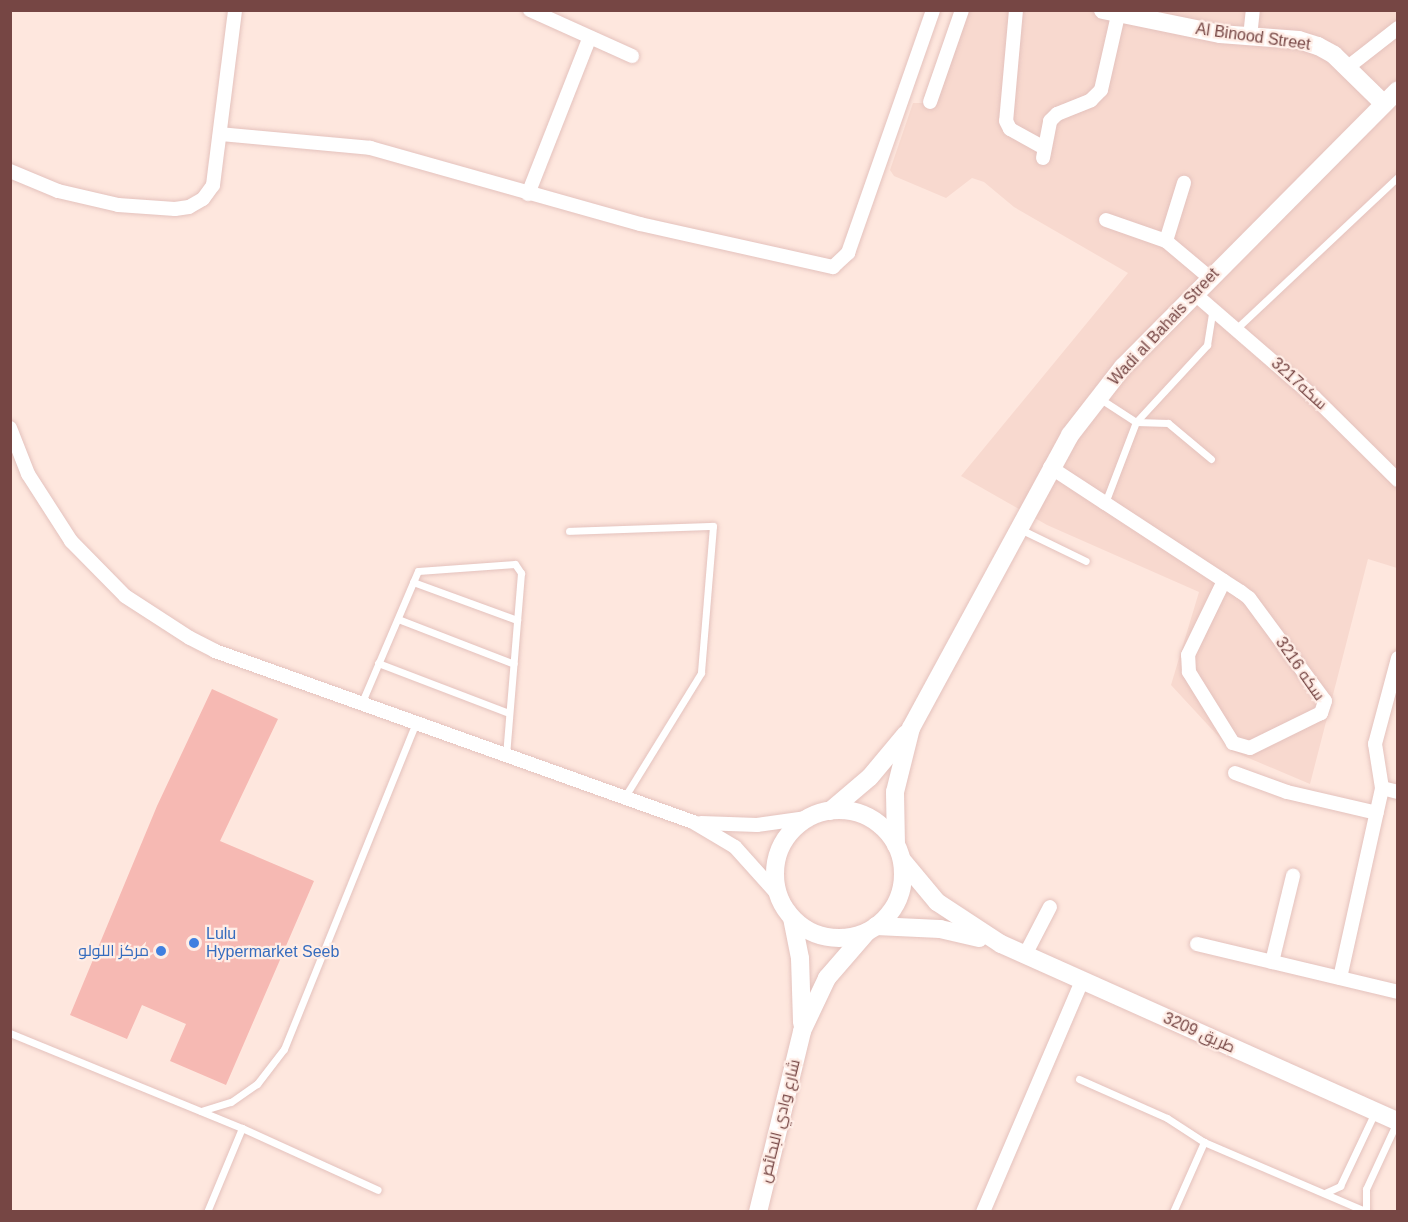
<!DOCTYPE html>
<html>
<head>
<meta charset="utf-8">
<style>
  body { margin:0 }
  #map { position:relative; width:1408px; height:1222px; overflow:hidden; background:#fee7de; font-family:Arial,Cairo,sans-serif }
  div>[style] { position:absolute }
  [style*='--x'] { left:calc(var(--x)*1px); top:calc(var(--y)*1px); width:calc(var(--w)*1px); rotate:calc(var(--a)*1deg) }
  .residential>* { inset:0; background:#f8d9cf }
  .building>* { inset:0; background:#f6b9b3 }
  .roads { filter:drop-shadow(0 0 2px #e4c2bd) drop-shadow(0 0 2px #e4c2bd) }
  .service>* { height:7px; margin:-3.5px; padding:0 3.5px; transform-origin:3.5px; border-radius:3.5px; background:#fff }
  .minor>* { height:14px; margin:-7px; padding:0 7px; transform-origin:7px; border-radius:7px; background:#fff }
  .tertiary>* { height:18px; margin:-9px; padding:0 9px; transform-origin:9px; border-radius:9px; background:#fff }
  .tertiary>.ring { margin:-9px; padding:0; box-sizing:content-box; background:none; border:18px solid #fff; border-radius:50% }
  .dots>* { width:16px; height:16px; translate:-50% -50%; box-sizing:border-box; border:3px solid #ffede6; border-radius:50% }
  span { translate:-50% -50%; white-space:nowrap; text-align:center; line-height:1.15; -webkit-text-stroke:4.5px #ffede6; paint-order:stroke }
  .street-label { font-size:16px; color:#764644 }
  .shop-label { font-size:16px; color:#366cbe }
  .left { translate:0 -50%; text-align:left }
  .right { translate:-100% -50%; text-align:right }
  .frame { position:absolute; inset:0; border:12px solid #764644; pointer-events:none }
</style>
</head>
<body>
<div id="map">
  <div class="residential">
    <div style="clip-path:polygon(955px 11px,1397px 11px,1397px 568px,1368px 559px,1310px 784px,1232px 751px,1171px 685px,1199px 592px,1047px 525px,961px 476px,1128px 273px,1014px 207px,984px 182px,972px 178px,946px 198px,894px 176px,890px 170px,913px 103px,925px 103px)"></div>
  </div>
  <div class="building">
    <div style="clip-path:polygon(212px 689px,278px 719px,220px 841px,314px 881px,226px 1085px,170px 1061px,186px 1024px,142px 1005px,127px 1039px,70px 1015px,157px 806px)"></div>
  </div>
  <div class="roads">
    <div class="service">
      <div style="--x:1237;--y:328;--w:221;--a:-43.2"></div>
      <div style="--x:1099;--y:398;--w:44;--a:33"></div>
      <div style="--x:1136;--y:422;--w:32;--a:2"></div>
      <div style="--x:1168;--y:423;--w:56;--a:39.9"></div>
      <div style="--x:1105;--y:503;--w:87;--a:-69.1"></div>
      <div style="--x:1136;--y:422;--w:105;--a:-47.3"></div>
      <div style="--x:1207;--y:345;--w:36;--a:-81"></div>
      <div style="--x:1020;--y:529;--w:73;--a:25.9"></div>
      <div style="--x:569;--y:531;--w:144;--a:-2"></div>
      <div style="--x:713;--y:526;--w:147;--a:94.7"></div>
      <div style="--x:701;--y:673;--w:147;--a:121.6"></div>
      <div style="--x:413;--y:582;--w:111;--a:20.1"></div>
      <div style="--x:398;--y:619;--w:124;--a:21.2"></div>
      <div style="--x:378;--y:663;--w:140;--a:20.9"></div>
      <div style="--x:362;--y:702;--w:142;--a:-66.9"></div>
      <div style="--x:418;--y:571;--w:97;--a:-4.1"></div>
      <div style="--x:515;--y:564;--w:11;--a:56"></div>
      <div style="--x:521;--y:573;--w:183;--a:94.7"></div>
      <div style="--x:10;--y:1033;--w:251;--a:22.3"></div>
      <div style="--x:242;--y:1128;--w:149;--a:24.5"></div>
      <div style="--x:1079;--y:1079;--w:96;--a:23.9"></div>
      <div style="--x:1167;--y:1118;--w:44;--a:33"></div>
      <div style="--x:1204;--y:1142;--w:177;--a:23.2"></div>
      <div style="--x:201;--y:1111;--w:31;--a:-17"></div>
      <div style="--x:231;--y:1102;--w:32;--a:-35"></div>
      <div style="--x:257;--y:1084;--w:44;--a:-52.4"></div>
      <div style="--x:284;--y:1049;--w:353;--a:-68"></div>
      <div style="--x:1325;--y:1193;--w:17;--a:-25"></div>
      <div style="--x:1340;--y:1186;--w:80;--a:-64.7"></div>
      <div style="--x:1366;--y:1211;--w:22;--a:-90"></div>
      <div style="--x:1366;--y:1189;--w:74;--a:-65.2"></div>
      <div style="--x:207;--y:1212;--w:91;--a:-67.4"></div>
      <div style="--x:1173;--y:1212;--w:77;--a:-66.1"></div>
    </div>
    <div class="minor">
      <div style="--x:530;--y:10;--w:112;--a:24.3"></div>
      <div style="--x:1016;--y:10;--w:111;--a:95.1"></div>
      <div style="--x:1006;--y:121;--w:9;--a:63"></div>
      <div style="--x:1010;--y:129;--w:39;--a:29"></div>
      <div style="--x:1250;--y:37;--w:27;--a:-84"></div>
      <div style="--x:1348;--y:67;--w:63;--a:-38"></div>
      <div style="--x:930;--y:102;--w:97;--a:-70.8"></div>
      <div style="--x:220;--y:134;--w:151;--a:5.3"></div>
      <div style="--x:370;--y:148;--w:280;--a:15.7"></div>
      <div style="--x:640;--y:224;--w:198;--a:12.6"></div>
      <div style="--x:833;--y:267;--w:21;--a:-43"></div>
      <div style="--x:848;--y:253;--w:257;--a:-70.7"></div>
      <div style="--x:1043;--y:158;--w:38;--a:-79"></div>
      <div style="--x:1050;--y:121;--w:10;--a:-45"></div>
      <div style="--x:1057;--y:114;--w:37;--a:-22"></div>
      <div style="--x:1091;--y:100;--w:14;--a:-45"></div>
      <div style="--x:1101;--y:90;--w:77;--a:-77.2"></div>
      <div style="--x:10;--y:171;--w:52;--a:22.6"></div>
      <div style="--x:58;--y:191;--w:62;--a:13.1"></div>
      <div style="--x:118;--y:205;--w:57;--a:4"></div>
      <div style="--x:175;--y:209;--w:14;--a:-8"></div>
      <div style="--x:189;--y:207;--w:16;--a:-30"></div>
      <div style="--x:203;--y:199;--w:17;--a:-54"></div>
      <div style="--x:213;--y:185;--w:176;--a:-82.8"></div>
      <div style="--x:528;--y:194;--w:167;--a:-68.5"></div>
      <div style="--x:1106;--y:220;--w:64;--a:19.3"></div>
      <div style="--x:1166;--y:241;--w:57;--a:40.1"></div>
      <div style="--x:1166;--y:241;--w:61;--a:-72.8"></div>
      <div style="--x:1195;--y:294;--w:157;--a:40.9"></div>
      <div style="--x:1314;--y:397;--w:118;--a:44.7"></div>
      <div style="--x:10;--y:428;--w:49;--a:68.6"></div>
      <div style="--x:28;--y:474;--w:80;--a:57.3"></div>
      <div style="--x:71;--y:541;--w:77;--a:45.5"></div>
      <div style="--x:125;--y:596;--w:77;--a:32.9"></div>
      <div style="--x:190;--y:638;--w:28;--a:27"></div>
      <div style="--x:215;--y:651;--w:508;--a:19.68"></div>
      <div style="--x:693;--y:822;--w:49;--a:30.8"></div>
      <div style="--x:735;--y:847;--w:64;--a:48.1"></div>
      <div style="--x:1050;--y:467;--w:66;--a:33.2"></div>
      <div style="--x:1105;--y:503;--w:142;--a:33.2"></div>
      <div style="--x:1224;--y:581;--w:20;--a:33"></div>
      <div style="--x:1241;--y:592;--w:10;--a:37"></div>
      <div style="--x:1249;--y:598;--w:128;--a:53.6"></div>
      <div style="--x:1325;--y:701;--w:13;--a:108"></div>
      <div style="--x:1321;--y:713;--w:79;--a:153.8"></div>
      <div style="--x:1250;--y:748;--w:18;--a:-164"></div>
      <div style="--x:1233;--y:743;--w:84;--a:-121.8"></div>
      <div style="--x:1189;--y:672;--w:17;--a:-93"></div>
      <div style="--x:1188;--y:655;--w:82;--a:-64.1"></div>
      <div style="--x:1235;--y:773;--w:55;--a:20.1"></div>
      <div style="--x:1287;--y:792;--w:92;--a:13.1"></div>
      <div style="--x:1382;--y:788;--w:16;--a:14"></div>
      <div style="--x:701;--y:823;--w:56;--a:2"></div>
      <div style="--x:757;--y:825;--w:50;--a:-8"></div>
      <div style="--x:1197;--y:944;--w:207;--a:13.4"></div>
      <div style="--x:1025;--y:955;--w:54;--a:-62.5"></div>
      <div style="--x:1272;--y:962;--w:89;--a:-76.3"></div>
      <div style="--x:1340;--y:978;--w:195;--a:-77.5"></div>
      <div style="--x:1382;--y:788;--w:45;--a:-99"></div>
      <div style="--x:1375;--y:744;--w:89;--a:-75"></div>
      <div style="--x:983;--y:1212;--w:251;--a:-66.8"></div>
    </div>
    <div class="tertiary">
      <div style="--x:1103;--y:10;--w:119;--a:11.6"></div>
      <div style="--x:1220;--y:34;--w:79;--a:4.3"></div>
      <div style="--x:1299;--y:40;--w:20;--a:18"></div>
      <div style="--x:1318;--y:46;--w:18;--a:29"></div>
      <div style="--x:1334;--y:55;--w:69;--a:44.4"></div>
      <div class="ring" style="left:775px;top:810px;width:110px;height:110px"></div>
      <div style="--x:830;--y:811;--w:52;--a:-40.4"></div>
      <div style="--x:870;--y:777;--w:56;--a:-50.1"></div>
      <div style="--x:896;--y:845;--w:53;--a:-91.1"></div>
      <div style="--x:895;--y:792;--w:66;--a:-76"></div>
      <div style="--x:911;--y:728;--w:333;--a:-61.5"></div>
      <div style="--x:1070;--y:435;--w:86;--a:-52.1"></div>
      <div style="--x:1123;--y:367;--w:390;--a:-45.2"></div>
      <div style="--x:902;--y:860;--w:55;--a:50.2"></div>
      <div style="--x:937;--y:902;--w:77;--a:33.3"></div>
      <div style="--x:1001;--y:944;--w:435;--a:24.1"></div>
      <div style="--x:792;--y:918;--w:41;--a:78.7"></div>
      <div style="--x:800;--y:958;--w:65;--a:88.2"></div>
      <div style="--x:876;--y:926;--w:64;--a:2.7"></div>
      <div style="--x:940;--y:929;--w:40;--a:13"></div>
      <div style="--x:758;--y:1212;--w:186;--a:-76.3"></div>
      <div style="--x:802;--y:1031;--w:59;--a:-64.7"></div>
      <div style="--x:827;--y:978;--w:61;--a:-49"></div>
    </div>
  </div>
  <div class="dots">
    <div style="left:194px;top:943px;background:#3f7fe0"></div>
    <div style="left:161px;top:951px;background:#3f7fe0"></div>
  </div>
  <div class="street-label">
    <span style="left:1253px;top:37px;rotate:8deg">Al Binood Street</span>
    <span style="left:1164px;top:327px;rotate:-47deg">Wadi al Bahais Street</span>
    <span style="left:1299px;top:384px;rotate:42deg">سكه3217</span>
    <span style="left:1300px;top:669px;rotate:55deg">سكه 3216</span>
    <span style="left:1199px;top:1033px;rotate:24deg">طريق 3209</span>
    <span style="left:780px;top:1121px;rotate:-76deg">شارع وادي البحائص</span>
  </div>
  <div class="shop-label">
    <span class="left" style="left:206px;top:943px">Lulu<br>Hypermarket Seeb</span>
    <span class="right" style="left:149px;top:951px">مركز اللولو</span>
  </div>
  <div class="frame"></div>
</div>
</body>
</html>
